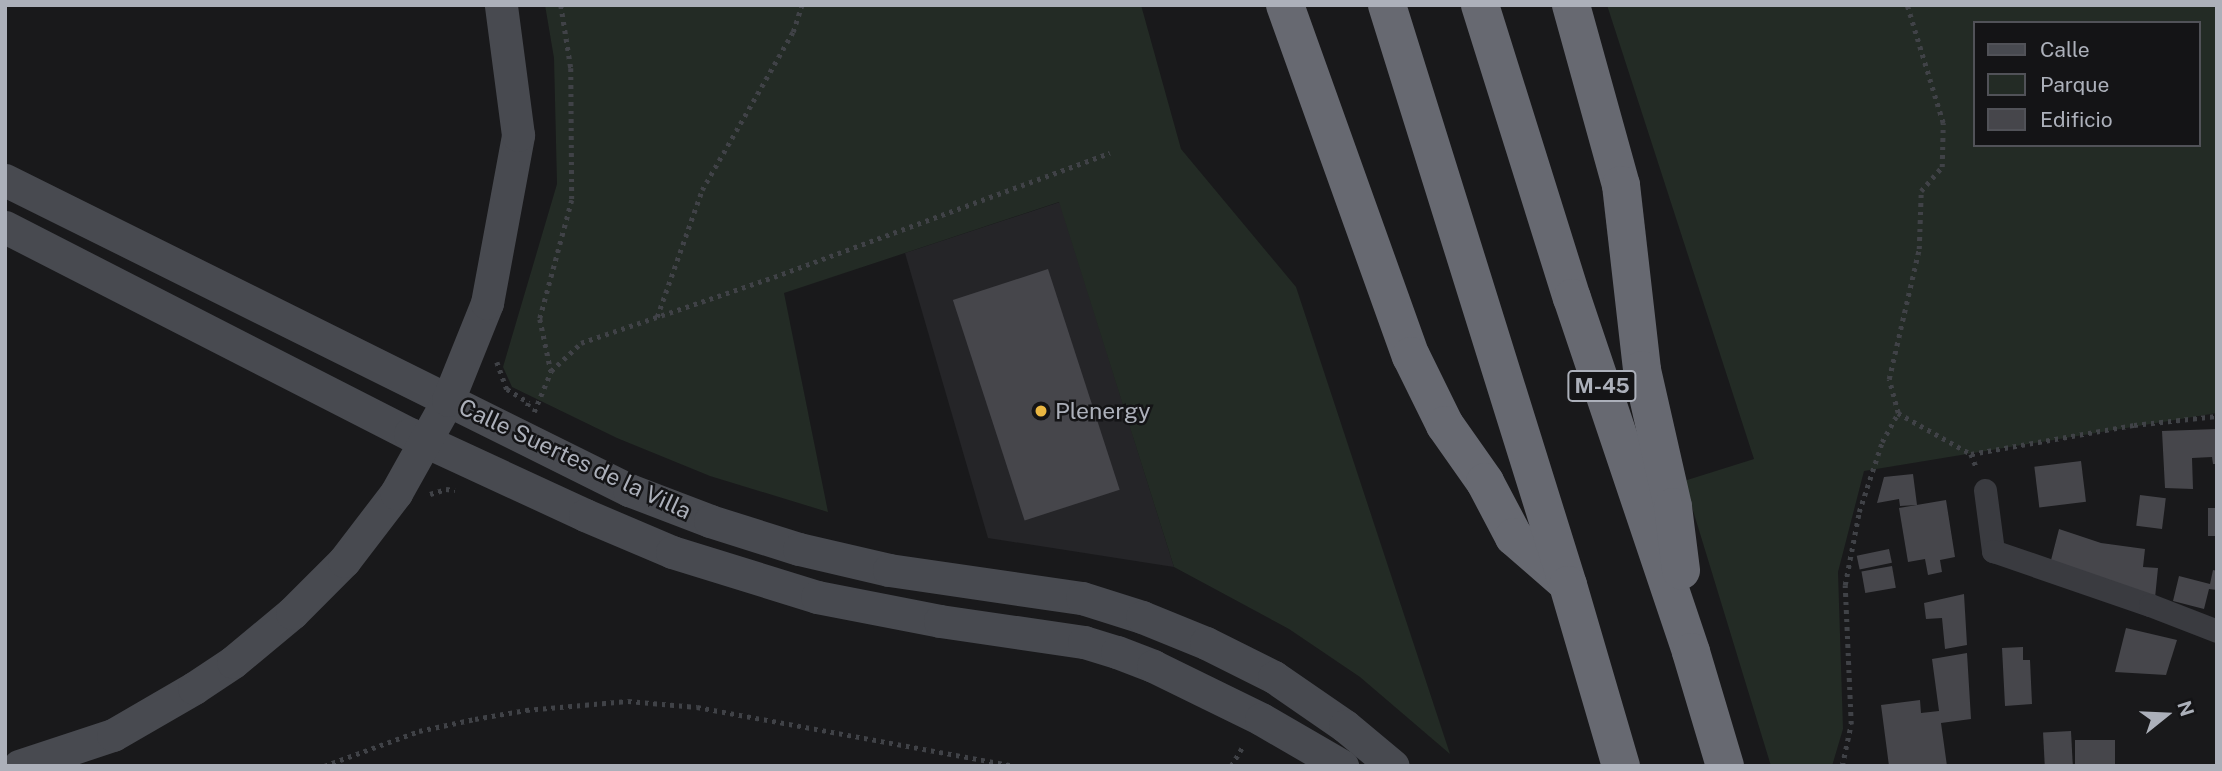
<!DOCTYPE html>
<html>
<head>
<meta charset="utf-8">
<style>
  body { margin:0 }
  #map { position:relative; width:2222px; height:771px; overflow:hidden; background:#19191b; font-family:"Public Sans",sans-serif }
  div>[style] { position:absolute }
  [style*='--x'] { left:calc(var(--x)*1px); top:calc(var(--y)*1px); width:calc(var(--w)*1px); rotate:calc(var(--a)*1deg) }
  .built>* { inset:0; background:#252528 }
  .green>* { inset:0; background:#232b25 }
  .building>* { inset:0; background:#46464b; transform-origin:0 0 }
  .path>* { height:4.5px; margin-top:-2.25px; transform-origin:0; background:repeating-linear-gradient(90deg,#404247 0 3.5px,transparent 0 8.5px) }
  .street>* { height:23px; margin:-11.5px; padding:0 11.5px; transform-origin:11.5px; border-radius:11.5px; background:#3a3b40 }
  .secondary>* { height:33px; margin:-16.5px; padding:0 16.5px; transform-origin:16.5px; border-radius:16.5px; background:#484a50 }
  .highway>* { height:38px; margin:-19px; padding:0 19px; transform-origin:19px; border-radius:19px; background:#676971 }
  .dots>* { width:19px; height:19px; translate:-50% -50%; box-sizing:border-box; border:4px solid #141416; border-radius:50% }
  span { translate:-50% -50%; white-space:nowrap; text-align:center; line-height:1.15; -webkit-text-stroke:5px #141416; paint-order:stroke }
  .shield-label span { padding:2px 5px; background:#141416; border:2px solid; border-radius:5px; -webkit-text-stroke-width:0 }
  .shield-label { font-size:21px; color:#acb0ba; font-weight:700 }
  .poi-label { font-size:23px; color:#acb0ba }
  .left { translate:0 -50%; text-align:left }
  .street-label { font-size:23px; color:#acb0ba }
  .frame { position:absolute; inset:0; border:7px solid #acb0ba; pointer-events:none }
  .legend { position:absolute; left:1973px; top:21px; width:228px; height:126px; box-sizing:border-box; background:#141416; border:2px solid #515258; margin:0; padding:9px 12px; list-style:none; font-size:21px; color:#acb0ba }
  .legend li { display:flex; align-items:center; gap:14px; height:35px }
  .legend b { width:35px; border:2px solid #515258 }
  .north { position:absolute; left:2131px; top:680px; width:70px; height:70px; -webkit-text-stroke:5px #141416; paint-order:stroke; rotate:72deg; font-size:19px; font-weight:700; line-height:28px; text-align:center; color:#acb0ba }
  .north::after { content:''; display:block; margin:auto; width:24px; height:32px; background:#acb0ba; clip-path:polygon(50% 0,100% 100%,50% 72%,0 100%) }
</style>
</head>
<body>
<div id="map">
  <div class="built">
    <div style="clip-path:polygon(1060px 202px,1174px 567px,988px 538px,905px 253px)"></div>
  </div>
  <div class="green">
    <div style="clip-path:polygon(545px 5px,1141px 5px,1181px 149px,1296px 287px,1450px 754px,1360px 677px,1289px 629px,1174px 567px,1059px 202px,784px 293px,828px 512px,710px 476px,617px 438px,512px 387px,503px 367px,557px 184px,554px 58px)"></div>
    <div style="clip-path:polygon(evenodd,1607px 5px,2217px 5px,2217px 413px,1864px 471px,1838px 572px,1843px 729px,1832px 766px,1771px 766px,1684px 481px,1754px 459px,1607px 5px,1975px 23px,2199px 23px,2199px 145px,1975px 145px,1975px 23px)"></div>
  </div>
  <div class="building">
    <div style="left:1048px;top:269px;width:232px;height:100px;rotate:72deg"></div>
    <div style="clip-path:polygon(2217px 429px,2217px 464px,2213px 464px,2212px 457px,2192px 458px,2193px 489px,2165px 488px,2162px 431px)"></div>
    <div style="left:2081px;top:461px;width:41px;height:47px;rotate:83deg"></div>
    <div style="clip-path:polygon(1913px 474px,1917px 505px,1900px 506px,1899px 499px,1877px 503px,1884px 477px)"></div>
    <div style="left:2140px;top:495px;width:26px;height:31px;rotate:7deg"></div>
    <div style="clip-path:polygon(1946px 500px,1955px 557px,1940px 560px,1942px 572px,1928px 575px,1925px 559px,1908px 562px,1899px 508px)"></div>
    <div style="left:2208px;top:508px;width:9px;height:28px"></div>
    <div style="clip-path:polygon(2059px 529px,2101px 543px,2145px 549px,2143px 567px,2158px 568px,2155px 598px,2050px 564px)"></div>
    <div style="left:1889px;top:549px;width:14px;height:33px;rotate:78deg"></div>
    <div style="left:1892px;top:566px;width:22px;height:31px;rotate:80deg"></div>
    <div style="clip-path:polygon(2213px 570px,2217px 571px,2217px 590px,2209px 589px,2204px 609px,2173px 601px,2179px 576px,2210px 584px)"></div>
    <div style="clip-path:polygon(1964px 594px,1967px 645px,1945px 649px,1942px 618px,1926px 619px,1924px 603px)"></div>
    <div style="clip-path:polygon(2126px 628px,2177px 640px,2166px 675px,2115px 672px)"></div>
    <div style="clip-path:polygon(2023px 647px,2023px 660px,2030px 660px,2032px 704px,2005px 706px,2002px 648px)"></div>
    <div style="clip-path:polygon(1967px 653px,1971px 719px,1941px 723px,1947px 766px,1889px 766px,1881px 705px,1920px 700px,1921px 713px,1939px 711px,1932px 659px)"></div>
    <div style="left:2071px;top:731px;width:35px;height:28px;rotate:87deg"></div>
    <div style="left:2115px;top:740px;width:26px;height:40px;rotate:90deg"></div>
  </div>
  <div class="path">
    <div style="--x:561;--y:5;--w:64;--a:81"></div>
    <div style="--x:571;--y:68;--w:132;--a:89.6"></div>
    <div style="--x:572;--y:200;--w:123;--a:105.1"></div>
    <div style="--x:540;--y:319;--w:53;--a:78.1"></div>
    <div style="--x:551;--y:371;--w:41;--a:-43"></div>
    <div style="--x:581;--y:343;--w:204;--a:-18.9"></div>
    <div style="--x:774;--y:277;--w:358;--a:-20.3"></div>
    <div style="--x:657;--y:317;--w:135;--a:-70.5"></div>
    <div style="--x:702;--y:190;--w:182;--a:-60.1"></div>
    <div style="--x:793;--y:32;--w:28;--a:-72"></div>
    <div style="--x:497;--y:362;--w:29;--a:70"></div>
    <div style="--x:507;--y:389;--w:26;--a:32"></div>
    <div style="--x:529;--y:403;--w:5;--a:112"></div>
    <div style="--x:534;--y:412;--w:44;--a:-67.5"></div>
    <div style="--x:1898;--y:413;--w:84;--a:29.3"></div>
    <div style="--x:1971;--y:454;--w:16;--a:68"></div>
    <div style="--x:1971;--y:454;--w:166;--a:-10.1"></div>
    <div style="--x:2134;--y:425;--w:83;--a:-6.2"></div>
    <div style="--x:430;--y:494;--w:17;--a:-17"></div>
    <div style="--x:446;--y:489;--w:9;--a:6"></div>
    <div style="--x:324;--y:766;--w:101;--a:-20.2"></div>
    <div style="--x:419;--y:731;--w:57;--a:-12.1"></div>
    <div style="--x:475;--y:719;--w:52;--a:-10"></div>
    <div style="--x:526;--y:710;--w:102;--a:-5"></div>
    <div style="--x:628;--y:701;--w:69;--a:5"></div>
    <div style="--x:697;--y:707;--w:323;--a:10.5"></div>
    <div style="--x:1231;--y:766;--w:23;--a:-59"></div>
    <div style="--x:1842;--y:766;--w:43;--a:-77.9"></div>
    <div style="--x:1851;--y:724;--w:139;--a:-92.5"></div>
    <div style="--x:1845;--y:585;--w:74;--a:-79.1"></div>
    <div style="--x:1859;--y:512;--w:74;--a:-71.8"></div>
    <div style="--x:1882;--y:442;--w:33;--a:-61"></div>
    <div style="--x:1898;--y:413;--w:35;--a:-105"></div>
    <div style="--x:1889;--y:379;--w:133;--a:-77"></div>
    <div style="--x:1919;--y:249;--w:58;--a:-88"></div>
    <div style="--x:1921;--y:191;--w:32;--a:-49"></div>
    <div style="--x:1942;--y:167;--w:44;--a:-88.7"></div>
    <div style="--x:1943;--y:123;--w:123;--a:-107"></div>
  </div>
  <div class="street">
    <div style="--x:1985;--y:490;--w:62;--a:82.5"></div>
    <div style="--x:1993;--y:551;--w:166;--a:19"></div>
    <div style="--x:2150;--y:605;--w:72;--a:21.2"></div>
  </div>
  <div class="secondary">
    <div style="--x:5;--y:180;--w:697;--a:26.42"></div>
    <div style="--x:629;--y:490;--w:87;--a:20.9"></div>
    <div style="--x:710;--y:521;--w:93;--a:17.5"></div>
    <div style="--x:799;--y:549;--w:92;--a:13.1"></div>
    <div style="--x:889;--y:570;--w:195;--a:8.3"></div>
    <div style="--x:1082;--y:598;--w:63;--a:17.6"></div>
    <div style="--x:1142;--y:617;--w:69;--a:22.1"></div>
    <div style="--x:1206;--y:643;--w:76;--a:26.6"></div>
    <div style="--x:1274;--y:677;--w:86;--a:34.6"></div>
    <div style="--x:1345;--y:726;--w:62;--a:39.8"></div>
    <div style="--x:5;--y:227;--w:455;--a:27.1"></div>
    <div style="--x:410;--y:434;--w:193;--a:24.8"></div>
    <div style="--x:585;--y:515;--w:95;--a:23"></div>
    <div style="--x:672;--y:552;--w:152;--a:17.2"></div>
    <div style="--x:817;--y:597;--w:125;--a:11"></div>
    <div style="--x:940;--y:621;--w:146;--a:8.3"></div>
    <div style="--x:1084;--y:642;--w:34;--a:17"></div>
    <div style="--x:1117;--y:652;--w:39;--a:21"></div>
    <div style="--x:1153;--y:666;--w:120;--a:26.1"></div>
    <div style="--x:1261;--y:719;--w:94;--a:30.1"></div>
    <div style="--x:19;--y:766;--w:99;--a:-18.3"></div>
    <div style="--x:113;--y:735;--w:94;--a:-30.1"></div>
    <div style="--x:194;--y:688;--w:47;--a:-33.7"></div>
    <div style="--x:233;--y:662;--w:77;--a:-39.7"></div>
    <div style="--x:292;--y:613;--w:74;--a:-45"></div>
    <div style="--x:344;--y:561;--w:86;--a:-52.6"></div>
    <div style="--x:396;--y:493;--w:107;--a:-60.8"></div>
    <div style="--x:448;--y:400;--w:105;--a:-68.1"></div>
    <div style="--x:487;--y:303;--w:171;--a:-79.5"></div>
    <div style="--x:518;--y:135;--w:131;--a:-97.5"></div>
  </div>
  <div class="highway">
    <div style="--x:1285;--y:5;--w:373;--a:70.3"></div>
    <div style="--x:1411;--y:356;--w:77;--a:63.8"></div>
    <div style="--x:1445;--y:425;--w:70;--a:54.9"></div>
    <div style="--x:1485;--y:482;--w:62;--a:62.2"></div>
    <div style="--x:1514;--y:537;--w:70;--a:41"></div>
    <div style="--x:1387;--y:5;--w:608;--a:72.67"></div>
    <div style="--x:1568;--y:585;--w:189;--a:73.7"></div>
    <div style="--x:1480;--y:5;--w:307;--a:72.6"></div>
    <div style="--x:1572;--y:298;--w:373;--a:71.4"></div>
    <div style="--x:1691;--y:652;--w:119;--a:73.4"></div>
    <div style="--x:1571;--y:5;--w:187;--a:74.5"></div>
    <div style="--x:1621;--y:185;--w:186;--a:83.5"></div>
    <div style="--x:1642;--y:370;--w:140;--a:77.2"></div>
    <div style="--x:1673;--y:507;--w:64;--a:82.8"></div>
  </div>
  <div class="dots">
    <div style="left:1041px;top:411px;background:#ebb742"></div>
  </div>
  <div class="shield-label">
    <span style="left:1602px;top:386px">M-45</span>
  </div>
  <div class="poi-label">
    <span class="left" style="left:1055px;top:411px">Plenergy</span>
  </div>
  <div class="street-label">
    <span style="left:575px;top:459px;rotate:25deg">Calle Suertes de la Villa</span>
  </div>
  <div class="frame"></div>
  <ul class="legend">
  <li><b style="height:9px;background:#484a50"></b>Calle</li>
  <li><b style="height:19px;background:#232b25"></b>Parque</li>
  <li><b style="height:19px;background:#46464b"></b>Edificio</li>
  </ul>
  <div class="north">N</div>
</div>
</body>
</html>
